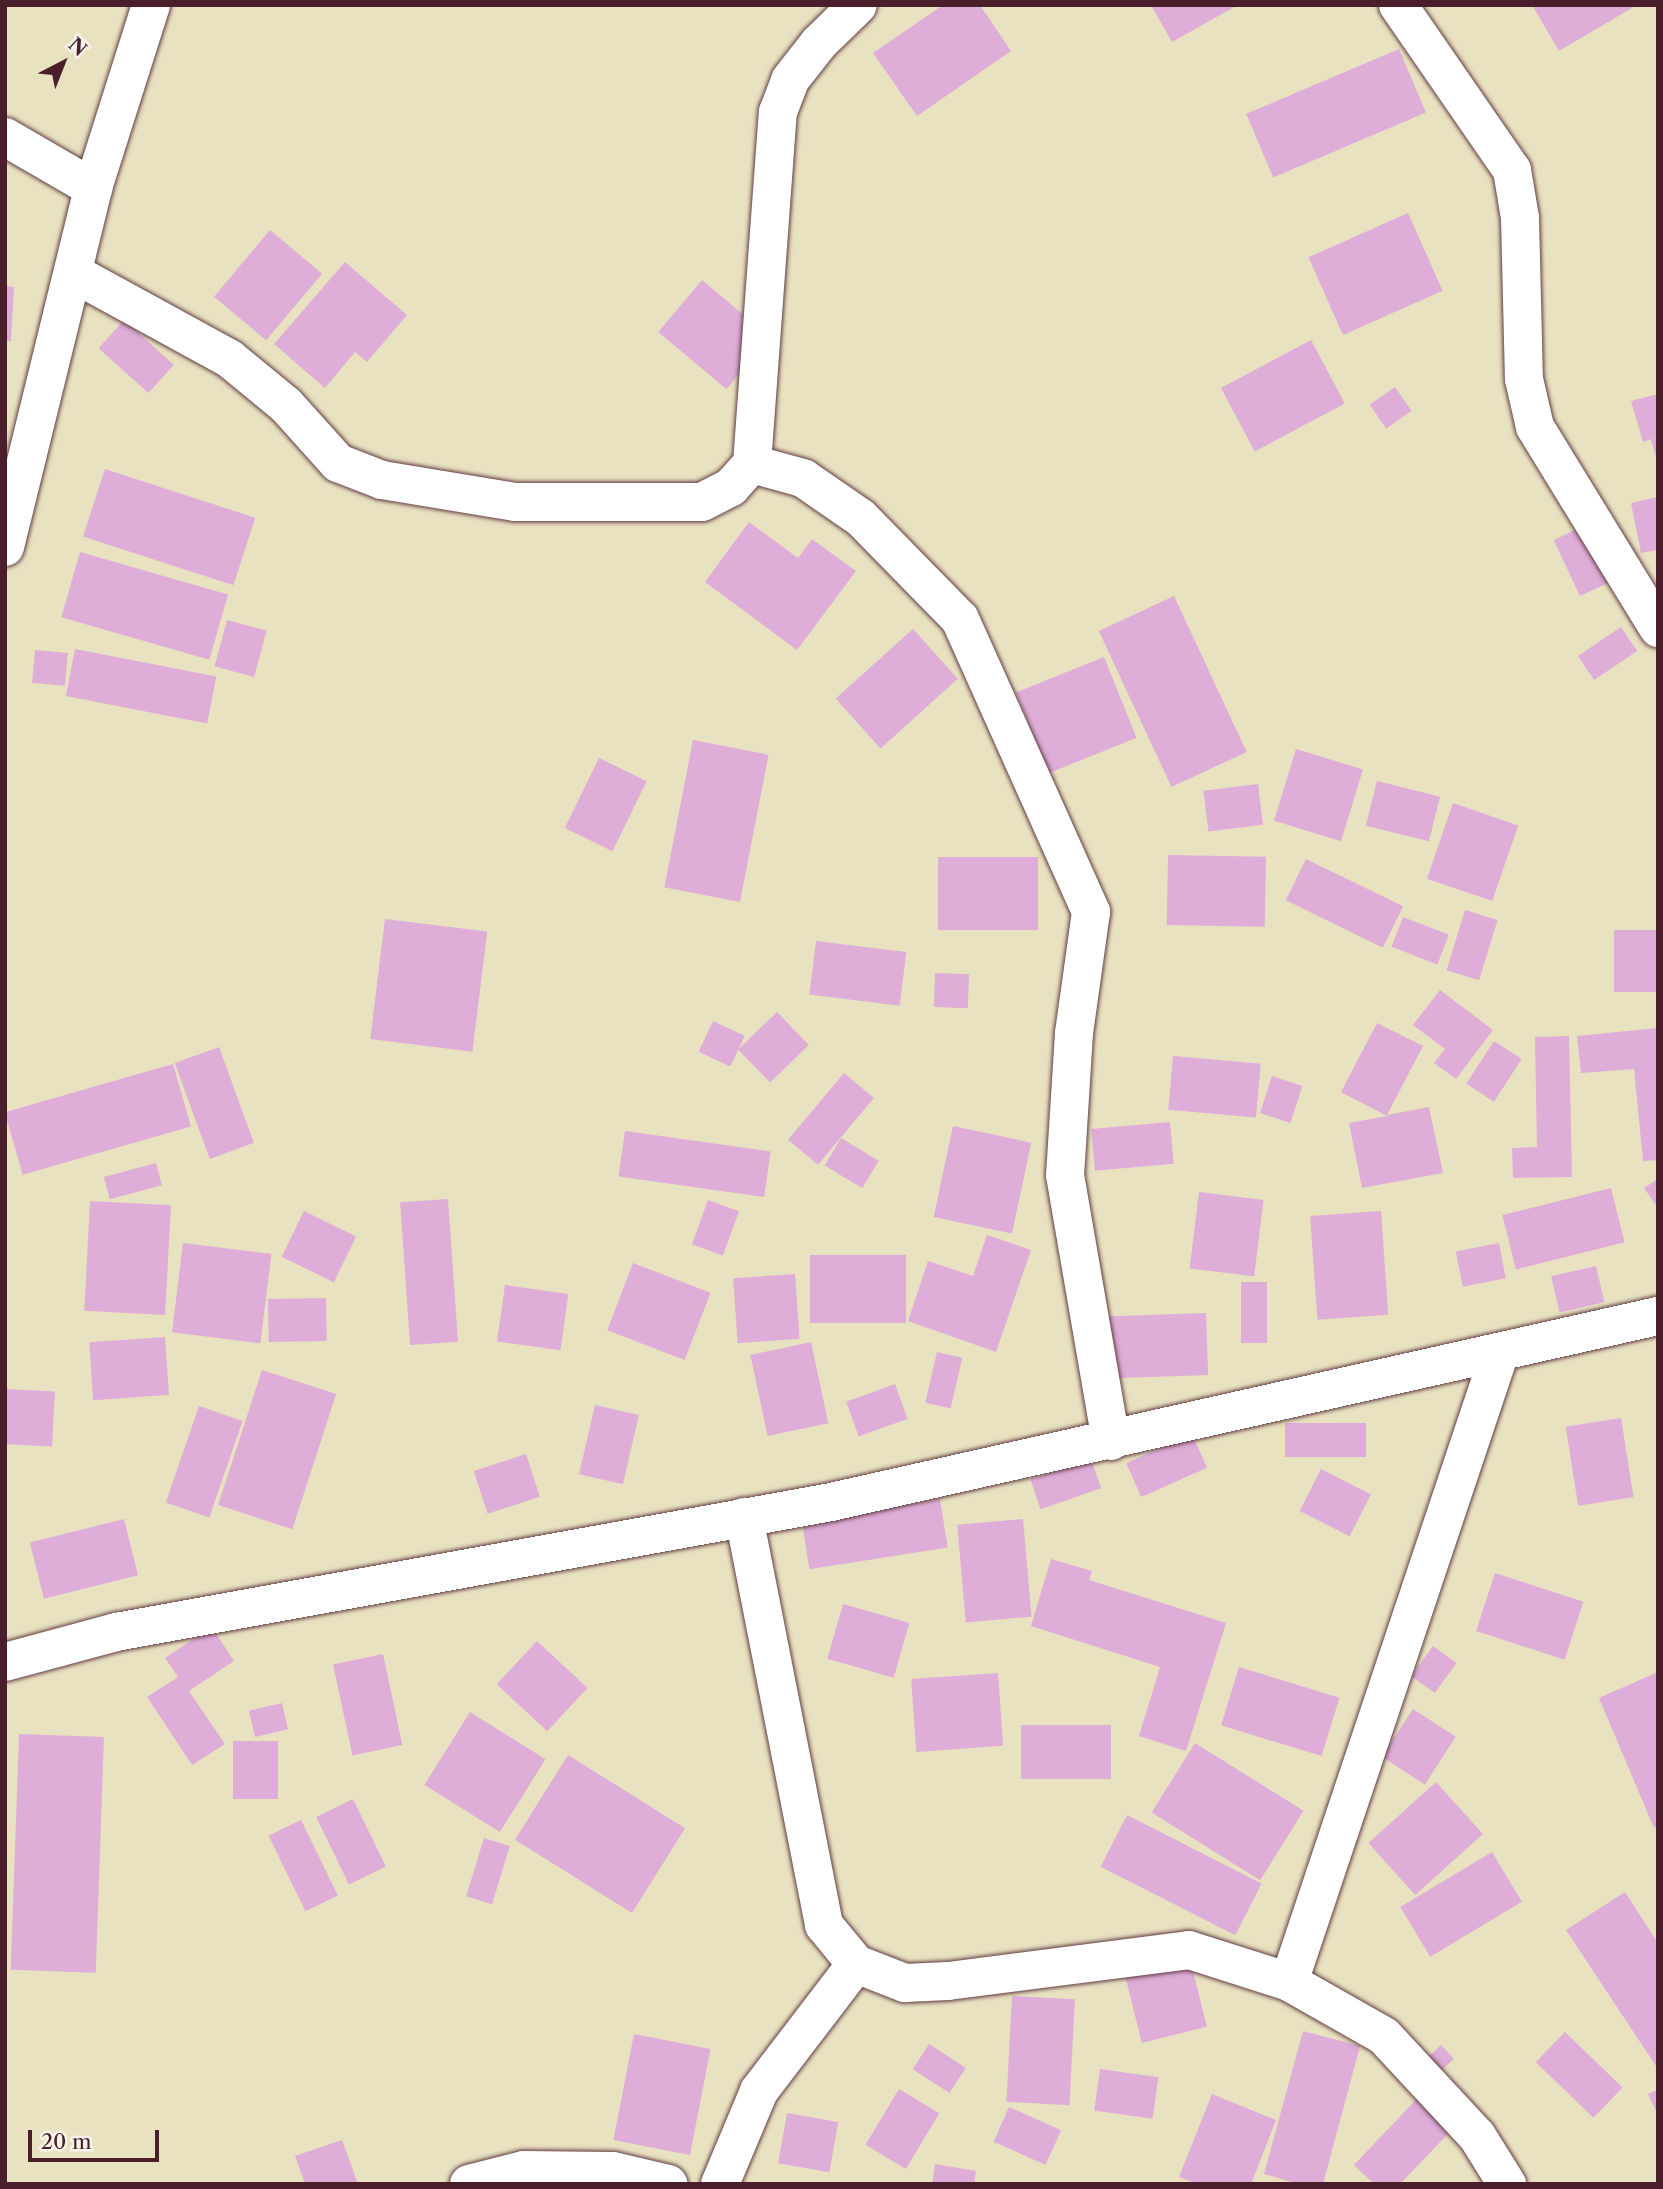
<!DOCTYPE html>
<html>
<head>
<meta charset="utf-8">
<style>
  body { margin:0 }
  #map { position:relative; width:1663px; height:2189px; overflow:hidden; background:#e9e2c1; font-family:"Libre Caslon Text",serif }
  div>[style] { position:absolute }
  [style*='--x'] { left:calc(var(--x)*1px); top:calc(var(--y)*1px); width:calc(var(--w)*1px); rotate:calc(var(--a)*1deg) }
  .building>* { inset:0; background:#deadd8; transform-origin:0 0 }
  .roads { filter:drop-shadow(0 0 2px #623c42) drop-shadow(0 0 2px #623c42) }
  .minor>* { height:38px; margin:-19px; padding:0 19px; transform-origin:19px; border-radius:19px; background:#fff }
  .tertiary>* { height:38px; margin:-19px; padding:0 19px; transform-origin:19px; border-radius:19px; background:#fff }
  span { translate:-50% -50%; white-space:nowrap; text-align:center; line-height:1.15; -webkit-text-stroke:6px #f7f3e8; paint-order:stroke }
  .frame { position:absolute; inset:0; border:7px solid #4a1f2b; pointer-events:none }
  .north { position:absolute; left:28px; top:28px; width:70px; height:70px; -webkit-text-stroke:5px #f7f3e8; paint-order:stroke; rotate:42deg; font-size:19px; font-weight:700; line-height:28px; text-align:center; color:#4a1f2b }
  .north::after { content:''; display:block; margin:auto; width:24px; height:32px; background:#4a1f2b; clip-path:polygon(50% 0,100% 100%,50% 72%,0 100%) }
  .scale { position:absolute; left:28px; top:2130px; width:131px; height:32px; box-sizing:border-box; border:4px solid #4a1f2b; border-top:0; padding-left:9px; font-size:21px; line-height:24px; white-space:nowrap; color:#4a1f2b; -webkit-text-stroke:5px #f7f3e8; paint-order:stroke }
</style>
</head>
<body>
<div id="map">
  <div class="building">
    <div style="clip-path:polygon(943px 5px,980px 5px,1011px 51px,917px 116px,873px 53px)"></div>
    <div style="clip-path:polygon(1151px 5px,1238px 5px,1172px 42px)"></div>
    <div style="clip-path:polygon(1532px 5px,1637px 5px,1559px 51px)"></div>
    <div style="left:1399px;top:49px;width:69px;height:166px;rotate:67deg"></div>
    <div style="left:1408px;top:213px;width:85px;height:109px;rotate:66deg"></div>
    <div style="left:270px;top:230px;width:68px;height:87px;rotate:40deg"></div>
    <div style="clip-path:polygon(345px 262px,407px 315px,367px 362px,355px 352px,325px 388px,274px 344px)"></div>
    <div style="left:702px;top:280px;width:89px;height:68px;rotate:40deg"></div>
    <div style="clip-path:polygon(5px 286px,14px 287px,11px 341px,5px 341px)"></div>
    <div style="left:124px;top:320px;width:67px;height:38px;rotate:42deg"></div>
    <div style="left:1311px;top:340px;width:72px;height:102px;rotate:62deg"></div>
    <div style="left:1395px;top:387px;width:29px;height:31px;rotate:55deg"></div>
    <div style="clip-path:polygon(1658px 394px,1658px 461px,1657px 461px,1651px 439px,1643px 442px,1631px 401px)"></div>
    <div style="left:105px;top:469px;width:158px;height:71px;rotate:18deg"></div>
    <div style="clip-path:polygon(1658px 497px,1658px 550px,1641px 553px,1631px 503px)"></div>
    <div style="clip-path:polygon(749px 522px,798px 558px,812px 539px,856px 571px,797px 650px,705px 582px)"></div>
    <div style="left:1590px;top:523px;width:62px;height:40px;rotate:65deg"></div>
    <div style="left:80px;top:552px;width:154px;height:68px;rotate:16deg"></div>
    <div style="left:1174px;top:596px;width:172px;height:83px;rotate:65deg"></div>
    <div style="left:227px;top:620px;width:41px;height:48px;rotate:15deg"></div>
    <div style="left:1621px;top:627px;width:29px;height:52px;rotate:56deg"></div>
    <div style="left:913px;top:629px;width:67px;height:104px;rotate:48deg"></div>
    <div style="left:75px;top:649px;width:144px;height:48px;rotate:11deg"></div>
    <div style="left:35px;top:650px;width:33px;height:33px;rotate:5deg"></div>
    <div style="left:1104px;top:657px;width:87px;height:95px;rotate:68deg"></div>
    <div style="left:693px;top:740px;width:77px;height:150px;rotate:11deg"></div>
    <div style="left:1296px;top:749px;width:70px;height:75px;rotate:17deg"></div>
    <div style="left:599px;top:758px;width:53px;height:78px;rotate:26deg"></div>
    <div style="left:1377px;top:781px;width:65px;height:46px;rotate:14deg"></div>
    <div style="left:1258px;top:784px;width:41px;height:55px;rotate:83deg"></div>
    <div style="left:1453px;top:803px;width:69px;height:80px;rotate:19deg"></div>
    <div style="left:1168px;top:855px;width:98px;height:70px;rotate:1deg"></div>
    <div style="left:938px;top:857px;width:100px;height:73px"></div>
    <div style="left:1306px;top:859px;width:108px;height:46px;rotate:26deg"></div>
    <div style="left:1465px;top:910px;width:34px;height:63px;rotate:17deg"></div>
    <div style="left:1403px;top:917px;width:49px;height:32px;rotate:21deg"></div>
    <div style="left:385px;top:919px;width:103px;height:121px;rotate:7deg"></div>
    <div style="left:1658px;top:930px;width:62px;height:44px;rotate:90deg"></div>
    <div style="left:816px;top:941px;width:91px;height:54px;rotate:7deg"></div>
    <div style="left:935px;top:973px;width:34px;height:34px;rotate:2deg"></div>
    <div style="clip-path:polygon(1440px 990px,1493px 1030px,1456px 1079px,1434px 1063px,1445px 1049px,1413px 1025px)"></div>
    <div style="left:777px;top:1012px;width:46px;height:54px;rotate:46deg"></div>
    <div style="left:713px;top:1021px;width:35px;height:34px;rotate:25deg"></div>
    <div style="clip-path:polygon(1377px 1023px,1423px 1046px,1387px 1115px,1429px 1107px,1443px 1173px,1362px 1188px,1349px 1123px,1387px 1116px,1341px 1092px)"></div>
    <div style="clip-path:polygon(1658px 1028px,1658px 1160px,1643px 1161px,1634px 1069px,1581px 1073px,1577px 1036px)"></div>
    <div style="clip-path:polygon(1569px 1036px,1572px 1177px,1513px 1178px,1512px 1148px,1537px 1147px,1535px 1037px)"></div>
    <div style="left:1494px;top:1041px;width:33px;height:51px;rotate:33deg"></div>
    <div style="left:219px;top:1047px;width:102px;height:47px;rotate:70deg"></div>
    <div style="left:1173px;top:1056px;width:88px;height:54px;rotate:5deg"></div>
    <div style="left:173px;top:1064px;width:65px;height:175px;rotate:74deg"></div>
    <div style="left:844px;top:1073px;width:39px;height:87px;rotate:40deg"></div>
    <div style="left:1272px;top:1076px;width:32px;height:39px;rotate:18deg"></div>
    <div style="left:1170px;top:1122px;width:42px;height:79px;rotate:85deg"></div>
    <div style="left:953px;top:1126px;width:80px;height:93px;rotate:12deg"></div>
    <div style="left:625px;top:1131px;width:147px;height:46px;rotate:8deg"></div>
    <div style="left:841px;top:1138px;width:44px;height:32px;rotate:31deg"></div>
    <div style="left:156px;top:1163px;width:23px;height:54px;rotate:75deg"></div>
    <div style="clip-path:polygon(1658px 1179px,1658px 1208px,1644px 1188px)"></div>
    <div style="left:1611px;top:1188px;width:56px;height:112px;rotate:76deg"></div>
    <div style="left:1199px;top:1192px;width:65px;height:77px;rotate:7deg"></div>
    <div style="left:448px;top:1199px;width:143px;height:48px;rotate:86deg"></div>
    <div style="left:708px;top:1200px;width:33px;height:47px;rotate:20deg"></div>
    <div style="left:90px;top:1201px;width:81px;height:110px;rotate:3deg"></div>
    <div style="left:304px;top:1211px;width:58px;height:51px;rotate:26deg"></div>
    <div style="left:1381px;top:1211px;width:104px;height:71px;rotate:86deg"></div>
    <div style="clip-path:polygon(987px 1235px,1031px 1250px,996px 1352px,908px 1321px,928px 1261px,973px 1276px)"></div>
    <div style="left:183px;top:1243px;width:89px;height:90px;rotate:7deg"></div>
    <div style="left:1499px;top:1243px;width:36px;height:44px;rotate:79deg"></div>
    <div style="left:810px;top:1255px;width:96px;height:68px"></div>
    <div style="left:633px;top:1263px;width:83px;height:72px;rotate:21deg"></div>
    <div style="left:1596px;top:1266px;width:37px;height:46px;rotate:77deg"></div>
    <div style="left:795px;top:1274px;width:65px;height:62px;rotate:86deg"></div>
    <div style="left:1241px;top:1282px;width:26px;height:61px"></div>
    <div style="left:505px;top:1285px;width:64px;height:57px;rotate:8deg"></div>
    <div style="left:326px;top:1298px;width:43px;height:58px;rotate:89deg"></div>
    <div style="left:1206px;top:1313px;width:62px;height:102px;rotate:88deg"></div>
    <div style="left:165px;top:1337px;width:58px;height:76px;rotate:86deg"></div>
    <div style="left:811px;top:1342px;width:83px;height:62px;rotate:78deg"></div>
    <div style="left:937px;top:1352px;width:26px;height:52px;rotate:13deg"></div>
    <div style="left:262px;top:1370px;width:78px;height:142px;rotate:18deg"></div>
    <div style="left:895px;top:1384px;width:37px;height:52px;rotate:70deg"></div>
    <div style="left:5px;top:1389px;width:50px;height:55px;rotate:3deg"></div>
    <div style="left:595px;top:1405px;width:45px;height:71px;rotate:13deg"></div>
    <div style="left:199px;top:1406px;width:46px;height:102px;rotate:19deg"></div>
    <div style="left:1621px;top:1418px;width:80px;height:56px;rotate:81deg"></div>
    <div style="left:1285px;top:1423px;width:81px;height:34px"></div>
    <div style="left:1192px;top:1434px;width:37px;height:72px;rotate:66deg"></div>
    <div style="left:526px;top:1454px;width:45px;height:55px;rotate:72deg"></div>
    <div style="left:1091px;top:1459px;width:31px;height:64px;rotate:71deg"></div>
    <div style="left:1321px;top:1469px;width:56px;height:47px;rotate:27deg"></div>
    <div style="left:940px;top:1499px;width:49px;height:140px;rotate:81deg"></div>
    <div style="left:124px;top:1519px;width:58px;height:97px;rotate:76deg"></div>
    <div style="left:1023px;top:1519px;width:98px;height:66px;rotate:85deg"></div>
    <div style="clip-path:polygon(1051px 1559px,1092px 1571px,1089px 1580px,1226px 1623px,1186px 1751px,1139px 1736px,1160px 1667px,1031px 1626px)"></div>
    <div style="left:1495px;top:1573px;width:93px;height:61px;rotate:18deg"></div>
    <div style="left:843px;top:1604px;width:69px;height:57px;rotate:16deg"></div>
    <div style="clip-path:polygon(212px 1627px,234px 1661px,189px 1691px,225px 1744px,192px 1765px,147px 1697px,178px 1677px,165px 1658px)"></div>
    <div style="left:537px;top:1641px;width:69px;height:59px;rotate:43deg"></div>
    <div style="left:1433px;top:1646px;width:29px;height:37px;rotate:36deg"></div>
    <div style="left:383px;top:1654px;width:93px;height:51px;rotate:78deg"></div>
    <div style="left:1239px;top:1667px;width:105px;height:61px;rotate:17deg"></div>
    <div style="clip-path:polygon(1658px 1672px,1658px 1826px,1654px 1828px,1599px 1698px)"></div>
    <div style="left:998px;top:1673px;width:73px;height:87px;rotate:86deg"></div>
    <div style="left:282px;top:1703px;width:27px;height:34px;rotate:77deg"></div>
    <div style="left:1413px;top:1709px;width:51px;height:57px;rotate:33deg"></div>
    <div style="left:470px;top:1712px;width:89px;height:86px;rotate:32deg"></div>
    <div style="left:1021px;top:1725px;width:90px;height:54px"></div>
    <div style="left:19px;top:1734px;width:85px;height:236px;rotate:2deg"></div>
    <div style="left:233px;top:1741px;width:45px;height:58px"></div>
    <div style="left:1195px;top:1743px;width:128px;height:82px;rotate:32deg"></div>
    <div style="left:568px;top:1755px;width:138px;height:100px;rotate:32deg"></div>
    <div style="left:1436px;top:1782px;width:70px;height:91px;rotate:48deg"></div>
    <div style="left:353px;top:1799px;width:75px;height:41px;rotate:64deg"></div>
    <div style="left:1127px;top:1815px;width:151px;height:58px;rotate:27deg"></div>
    <div style="left:301px;top:1820px;width:84px;height:36px;rotate:64deg"></div>
    <div style="left:484px;top:1838px;width:27px;height:61px;rotate:17deg"></div>
    <div style="left:1492px;top:1852px;width:58px;height:107px;rotate:59deg"></div>
    <div style="clip-path:polygon(1625px 1892px,1658px 1943px,1658px 2069px,1566px 1930px)"></div>
    <div style="left:1189px;top:1955px;width:74px;height:67px;rotate:76deg"></div>
    <div style="left:1012px;top:1996px;width:63px;height:106px;rotate:3deg"></div>
    <div style="clip-path:polygon(1303px 2031px,1360px 2046px,1323px 2184px,1299px 2184px,1264px 2174px)"></div>
    <div style="left:1565px;top:2032px;width:80px;height:42px;rotate:44deg"></div>
    <div style="left:634px;top:2034px;width:78px;height:108px;rotate:11deg"></div>
    <div style="left:929px;top:2044px;width:44px;height:30px;rotate:33deg"></div>
    <div style="left:1441px;top:2045px;width:19px;height:33px;rotate:47deg"></div>
    <div style="left:1100px;top:2069px;width:59px;height:42px;rotate:8deg"></div>
    <div style="clip-path:polygon(1432px 2083px,1466px 2115px,1400px 2184px,1374px 2184px,1354px 2165px)"></div>
    <div style="left:899px;top:2089px;width:47px;height:65px;rotate:31deg"></div>
    <div style="clip-path:polygon(1658px 2090px,1658px 2116px,1648px 2094px)"></div>
    <div style="clip-path:polygon(1212px 2094px,1276px 2120px,1251px 2184px,1197px 2184px,1179px 2177px)"></div>
    <div style="left:1009px;top:2107px;width:57px;height:38px;rotate:24deg"></div>
    <div style="left:787px;top:2113px;width:52px;height:51px;rotate:10deg"></div>
    <div style="clip-path:polygon(342px 2140px,358px 2184px,305px 2184px,295px 2156px)"></div>
    <div style="clip-path:polygon(935px 2164px,976px 2171px,974px 2184px,932px 2184px)"></div>
  </div>
  <div class="roads">
    <div class="minor">
      <div style="--x:1398;--y:5;--w:201;--a:55.4"></div>
      <div style="--x:1512;--y:170;--w:49;--a:80.5"></div>
      <div style="--x:1520;--y:218;--w:161;--a:88.6"></div>
      <div style="--x:1524;--y:379;--w:49;--a:77.1"></div>
      <div style="--x:1535;--y:427;--w:236;--a:58.5"></div>
      <div style="--x:5;--y:137;--w:102;--a:30.1"></div>
      <div style="--x:75;--y:274;--w:177;--a:28.7"></div>
      <div style="--x:230;--y:359;--w:72;--a:39.4"></div>
      <div style="--x:286;--y:405;--w:78;--a:48.1"></div>
      <div style="--x:338;--y:463;--w:47;--a:21.1"></div>
      <div style="--x:382;--y:480;--w:135;--a:9.4"></div>
      <div style="--x:515;--y:502;--w:187;--a:0"></div>
      <div style="--x:702;--y:502;--w:33;--a:-27"></div>
      <div style="--x:731;--y:487;--w:31;--a:-48"></div>
      <div style="--x:752;--y:464;--w:353;--a:-85.8"></div>
      <div style="--x:778;--y:112;--w:34;--a:-69"></div>
      <div style="--x:790;--y:80;--w:47;--a:-51.9"></div>
      <div style="--x:819;--y:43;--w:54;--a:-44.3"></div>
      <div style="--x:752;--y:464;--w:53;--a:15.4"></div>
      <div style="--x:803;--y:478;--w:70;--a:34.6"></div>
      <div style="--x:861;--y:518;--w:141;--a:45.6"></div>
      <div style="--x:960;--y:619;--w:321;--a:65.9"></div>
      <div style="--x:1091;--y:912;--w:122;--a:98"></div>
      <div style="--x:1074;--y:1033;--w:142;--a:93.6"></div>
      <div style="--x:1065;--y:1175;--w:270;--a:80.2"></div>
      <div style="--x:5;--y:547;--w:370;--a:-76.2"></div>
      <div style="--x:93;--y:188;--w:192;--a:-72.4"></div>
      <div style="--x:744;--y:1517;--w:416;--a:78.9"></div>
      <div style="--x:824;--y:1925;--w:50;--a:50.6"></div>
      <div style="--x:856;--y:1964;--w:53;--a:21.2"></div>
      <div style="--x:905;--y:1983;--w:43;--a:-2.7"></div>
      <div style="--x:948;--y:1981;--w:243;--a:-7.3"></div>
      <div style="--x:1189;--y:1950;--w:105;--a:17.7"></div>
      <div style="--x:1289;--y:1982;--w:109;--a:29.6"></div>
      <div style="--x:1384;--y:2036;--w:137;--a:47.1"></div>
      <div style="--x:1477;--y:2136;--w:57;--a:58"></div>
      <div style="--x:1289;--y:1982;--w:661;--a:-71.48"></div>
      <div style="--x:469;--y:2184;--w:57;--a:-14.3"></div>
      <div style="--x:524;--y:2170;--w:89;--a:0.6"></div>
      <div style="--x:613;--y:2171;--w:57;--a:13.3"></div>
      <div style="--x:720;--y:2184;--w:101;--a:-67.2"></div>
      <div style="--x:759;--y:2091;--w:160;--a:-52.6"></div>
    </div>
    <div class="tertiary">
      <div style="--x:5;--y:1662;--w:115;--a:-15.1"></div>
      <div style="--x:116;--y:1632;--w:727;--a:-10.3"></div>
      <div style="--x:831;--y:1502;--w:848;--a:-12.68"></div>
    </div>
  </div>
  <div class="frame"></div>
  <div class="north">N</div>
  <div class="scale">20 m</div>
</div>
</body>
</html>
